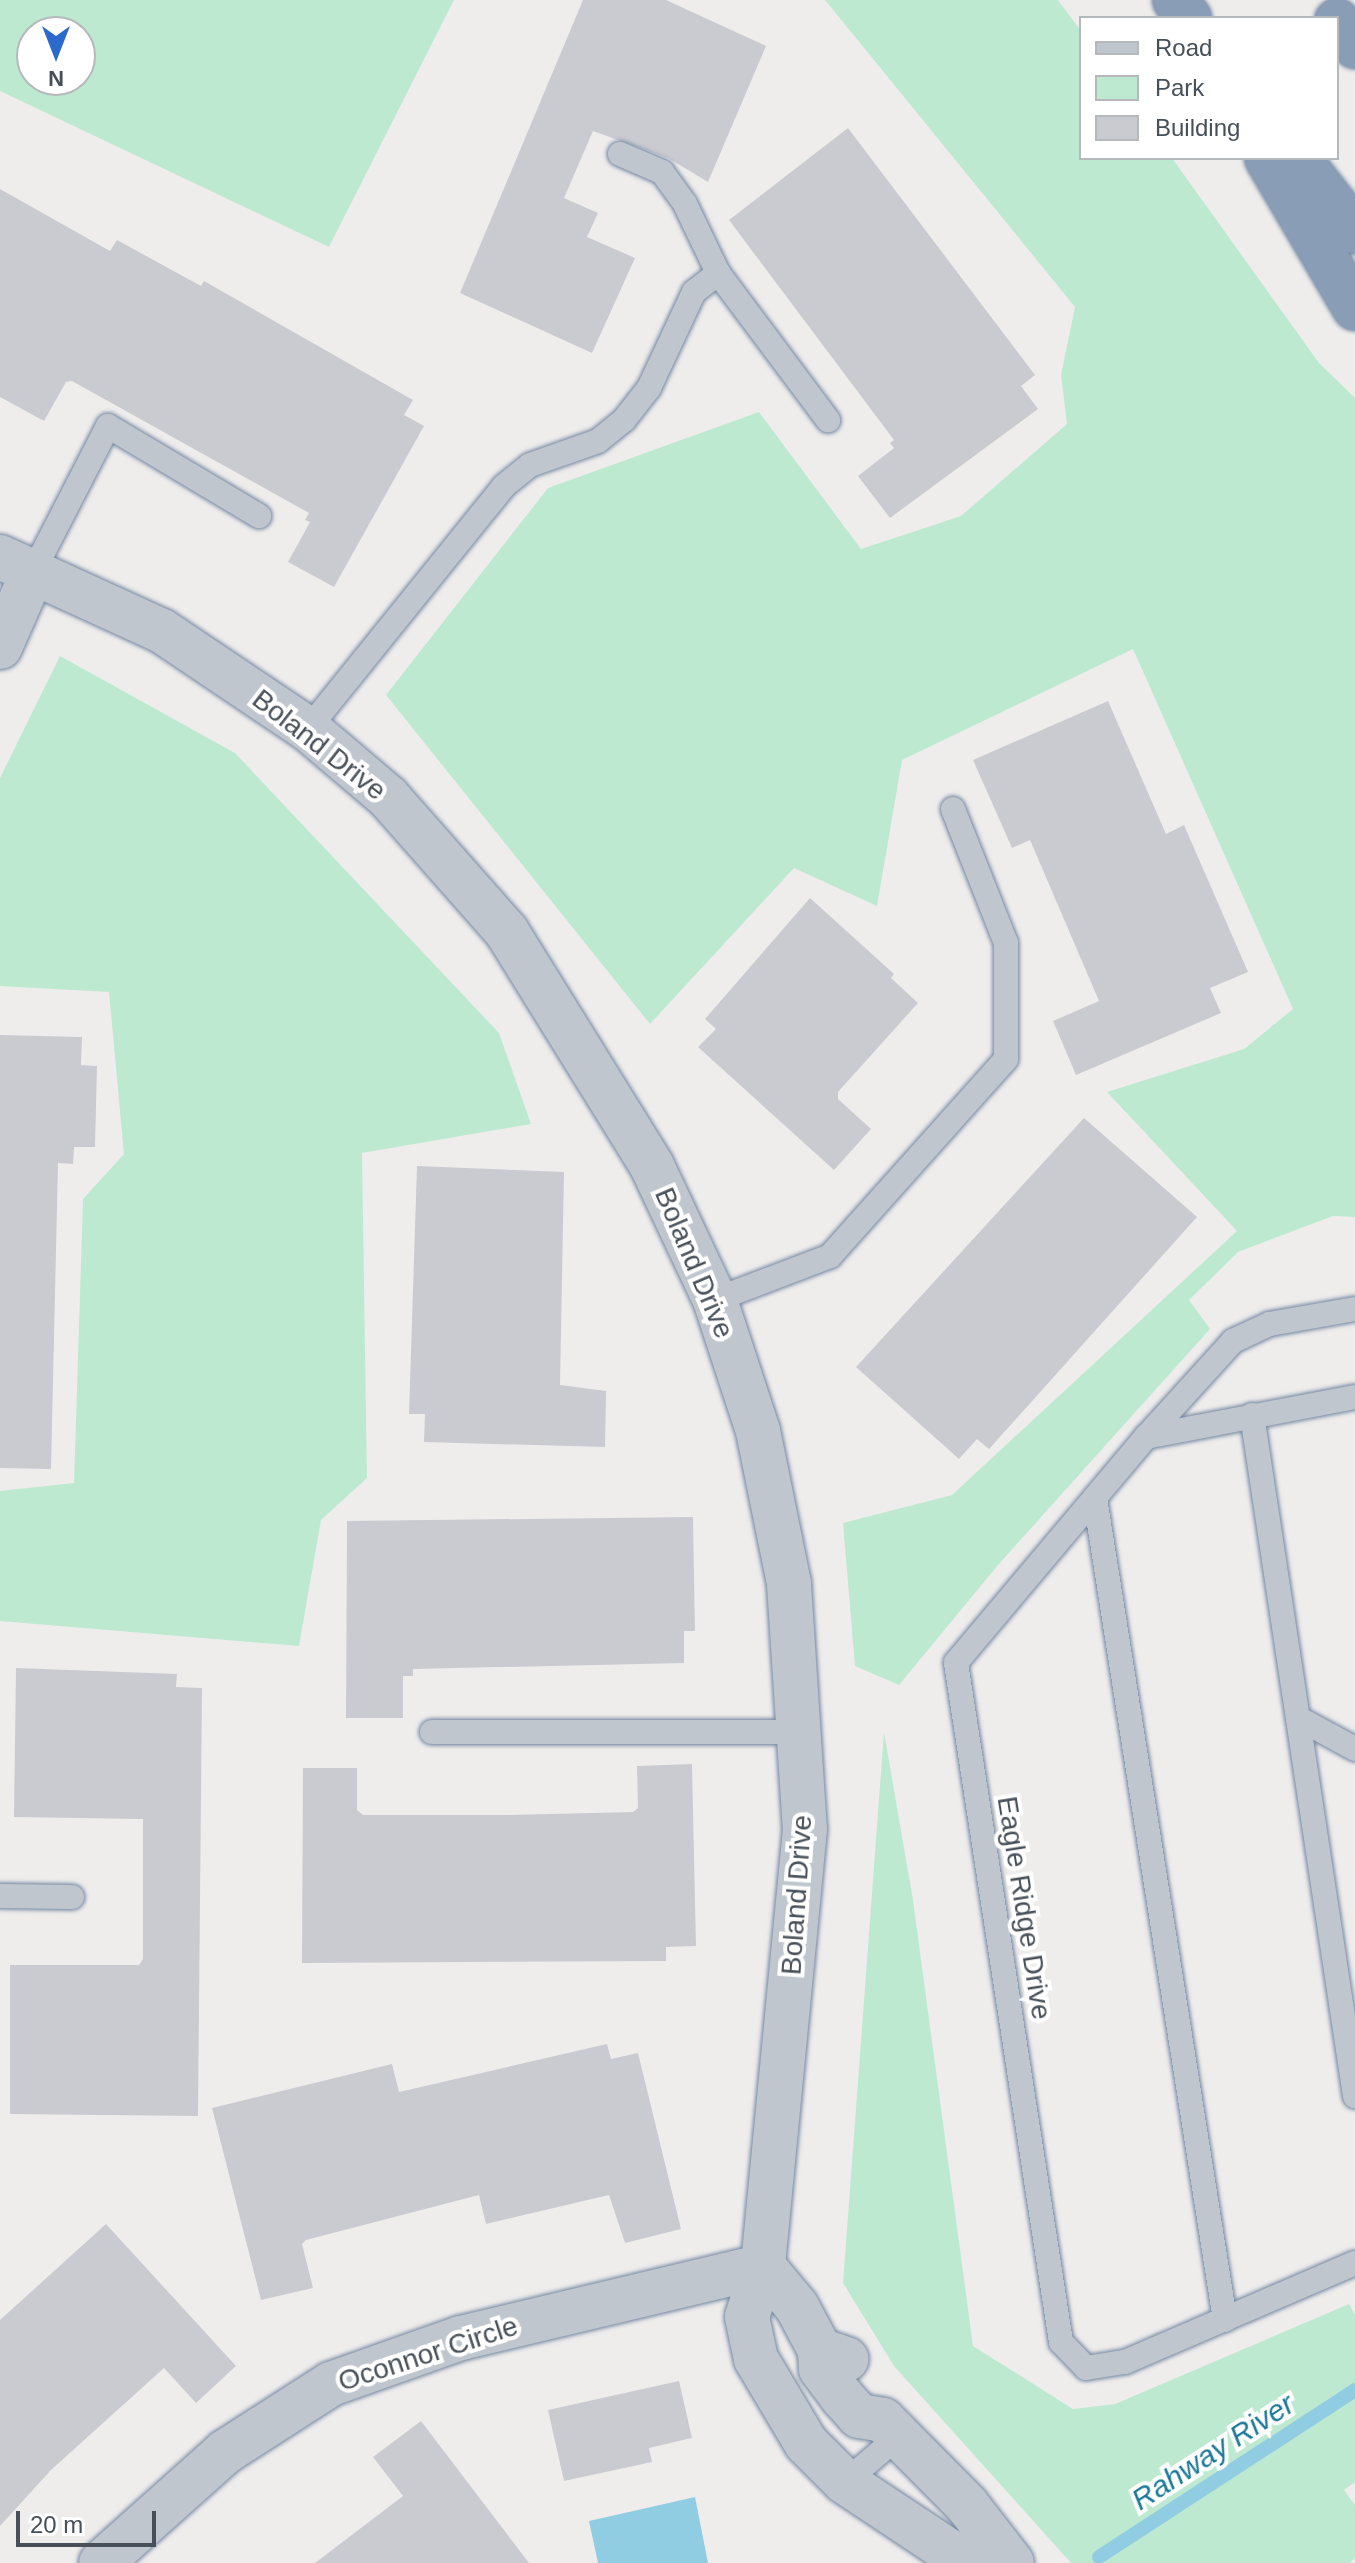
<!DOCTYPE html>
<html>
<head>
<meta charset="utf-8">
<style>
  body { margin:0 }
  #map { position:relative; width:1355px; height:2563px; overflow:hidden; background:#efedec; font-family:Arial,sans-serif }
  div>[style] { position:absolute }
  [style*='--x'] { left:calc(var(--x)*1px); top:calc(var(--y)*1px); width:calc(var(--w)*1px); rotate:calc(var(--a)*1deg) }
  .green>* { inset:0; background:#bee9d1 }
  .water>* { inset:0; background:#90cde2 }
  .stream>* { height:14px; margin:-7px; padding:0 7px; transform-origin:7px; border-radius:7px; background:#90cde2 }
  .building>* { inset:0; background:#cacbd1 }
  .roads { filter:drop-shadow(0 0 2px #7488a2) drop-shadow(0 0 2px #7488a2) }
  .lane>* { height:24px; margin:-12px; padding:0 12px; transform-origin:12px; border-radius:12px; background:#bfc6cd }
  .street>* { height:44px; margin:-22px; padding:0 22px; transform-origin:22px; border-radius:22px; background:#bfc6cd }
  .highway>* { height:44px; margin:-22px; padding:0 22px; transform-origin:22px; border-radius:22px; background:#899db7 }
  span { translate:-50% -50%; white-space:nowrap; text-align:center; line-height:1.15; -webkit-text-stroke:8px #fff; paint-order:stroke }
  .street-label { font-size:28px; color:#474f58 }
  .water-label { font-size:30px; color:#1a7897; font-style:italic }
  .legend { position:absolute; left:1079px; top:16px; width:260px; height:144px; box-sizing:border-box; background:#fff; border:2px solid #b5b9bc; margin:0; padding:10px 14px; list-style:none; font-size:24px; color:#474f58 }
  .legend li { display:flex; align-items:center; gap:16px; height:40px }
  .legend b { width:40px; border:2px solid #b5b9bc }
  .north { position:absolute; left:16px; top:16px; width:80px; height:80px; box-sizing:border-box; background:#fff; border:2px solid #b5b9bc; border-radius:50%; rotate:180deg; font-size:22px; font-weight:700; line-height:32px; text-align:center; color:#474f58 }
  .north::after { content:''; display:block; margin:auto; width:28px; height:36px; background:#2b6aca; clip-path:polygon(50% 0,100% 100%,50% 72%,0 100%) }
  .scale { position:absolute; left:16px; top:2511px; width:140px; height:36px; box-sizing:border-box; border:4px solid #474f58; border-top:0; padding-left:10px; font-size:24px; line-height:28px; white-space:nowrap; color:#474f58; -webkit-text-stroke:6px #fff; paint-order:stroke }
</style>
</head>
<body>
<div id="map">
  <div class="green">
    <div style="clip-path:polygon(evenodd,0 0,454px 0,329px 247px,0 91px,0 0,80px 32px,80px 80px,32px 80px,32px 32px,80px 32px)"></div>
    <div style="clip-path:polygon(825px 0,1058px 0,1081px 31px,1081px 158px,1172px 158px,1319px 363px,1355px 398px,1355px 1217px,1333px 1216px,1238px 1252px,1189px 1300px,1210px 1329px,998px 1565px,899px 1685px,855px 1666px,843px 1523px,952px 1495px,1237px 1231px,1107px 1092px,1244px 1049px,1293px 1009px,1133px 649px,902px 760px,877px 906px,794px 868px,650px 1024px,386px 695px,548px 488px,759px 412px,861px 549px,961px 516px,1067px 424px,1061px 375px,1075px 307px)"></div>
    <div style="clip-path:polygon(60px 656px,235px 753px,499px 1033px,531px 1124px,362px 1153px,367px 1478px,321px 1520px,299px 1646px,0 1621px,0 1491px,74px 1483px,83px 1199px,124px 1154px,109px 992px,0 986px,0 778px)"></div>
    <div style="clip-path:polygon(884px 1732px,913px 1900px,973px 2346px,1073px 2409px,1115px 2404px,1349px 2304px,1355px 2315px,1355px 2482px,1344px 2490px,1355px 2505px,1355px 2558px,1350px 2563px,1071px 2563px,894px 2366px,843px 2283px)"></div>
  </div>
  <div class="water">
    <div style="clip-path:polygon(695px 2497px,708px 2563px,598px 2563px,589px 2521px)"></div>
  </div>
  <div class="stream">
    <div style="--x:1099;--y:2557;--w:306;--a:-33.1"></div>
  </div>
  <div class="building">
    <div style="clip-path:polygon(583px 0,666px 0,766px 46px,708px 182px,668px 158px,593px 131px,564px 198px,598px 213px,587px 237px,635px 258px,592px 353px,460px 293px)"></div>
    <div style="clip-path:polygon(848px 128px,1035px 375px,1021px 386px,1038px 409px,890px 518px,858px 476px,894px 448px,890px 443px,894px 440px,729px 220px)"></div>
    <div style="clip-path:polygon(0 189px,110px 251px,117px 240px,201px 286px,204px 281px,413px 400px,404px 415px,424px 426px,334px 587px,288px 562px,310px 522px,305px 520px,309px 513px,72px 381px,66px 382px,44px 421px,0 397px)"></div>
    <div style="clip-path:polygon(1108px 701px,1166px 834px,1184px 825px,1248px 972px,1210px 988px,1221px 1013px,1076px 1075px,1053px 1021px,1099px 1001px,1030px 840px,1012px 848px,973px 760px)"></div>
    <div style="clip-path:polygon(810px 898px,894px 974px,891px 978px,918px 1003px,838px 1092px,838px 1099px,871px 1129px,834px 1170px,698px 1047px,716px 1029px,705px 1019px)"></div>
    <div style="clip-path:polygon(0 1035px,82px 1037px,81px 1065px,97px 1066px,95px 1147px,74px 1147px,73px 1164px,58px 1163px,51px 1469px,0 1468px)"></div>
    <div style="clip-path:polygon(1084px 1118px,1197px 1217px,989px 1449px,977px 1439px,959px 1459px,856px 1367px)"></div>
    <div style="clip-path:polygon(417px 1166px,564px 1172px,560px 1385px,606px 1391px,605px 1447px,424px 1442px,425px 1414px,409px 1414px)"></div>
    <div style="clip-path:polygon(693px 1517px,695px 1631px,684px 1631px,684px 1663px,413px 1669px,413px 1676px,403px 1676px,403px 1718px,346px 1718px,347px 1521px)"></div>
    <div style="clip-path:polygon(16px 1668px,177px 1674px,176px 1687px,202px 1688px,198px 2116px,10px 2114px,10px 1965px,139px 1965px,143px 1959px,143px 1819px,14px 1817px)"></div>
    <div style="clip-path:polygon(692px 1764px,696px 1946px,666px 1947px,666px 1961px,302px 1963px,303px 1768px,357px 1768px,357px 1810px,363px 1815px,505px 1815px,633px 1812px,638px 1808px,637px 1766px)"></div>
    <div style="clip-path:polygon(607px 2044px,611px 2059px,638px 2053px,681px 2229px,625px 2243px,609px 2195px,486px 2224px,479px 2195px,306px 2240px,302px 2244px,313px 2288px,261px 2300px,212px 2108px,392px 2064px,399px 2092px)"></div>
    <div style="clip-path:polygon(106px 2224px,236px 2366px,196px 2403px,164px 2368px,51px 2470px,0 2526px,0 2320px)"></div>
    <div style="clip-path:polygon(679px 2381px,692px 2438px,649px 2448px,652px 2462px,564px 2481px,548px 2410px)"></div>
    <div style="clip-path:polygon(421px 2421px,529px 2563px,315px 2563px,403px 2496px,373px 2457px)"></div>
  </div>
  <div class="roads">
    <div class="lane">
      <div style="--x:620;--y:154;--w:46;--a:23.2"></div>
      <div style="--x:662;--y:172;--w:39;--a:54"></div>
      <div style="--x:685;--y:204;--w:76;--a:64.4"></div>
      <div style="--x:34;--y:570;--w:162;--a:-62.8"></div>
      <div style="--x:108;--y:426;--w:176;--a:30.8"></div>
      <div style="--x:308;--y:729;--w:312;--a:-51.1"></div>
      <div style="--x:504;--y:486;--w:33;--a:-39"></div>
      <div style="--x:530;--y:465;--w:72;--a:-19.4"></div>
      <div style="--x:598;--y:441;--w:33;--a:-39"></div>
      <div style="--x:624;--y:420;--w:41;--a:-52"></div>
      <div style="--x:649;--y:388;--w:106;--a:-64.9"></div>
      <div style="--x:694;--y:292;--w:31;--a:-38"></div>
      <div style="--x:718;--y:273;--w:184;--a:53.2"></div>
      <div style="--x:715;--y:1300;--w:123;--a:-20.9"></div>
      <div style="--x:830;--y:1256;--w:264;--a:-48.2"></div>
      <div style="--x:1006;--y:1059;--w:116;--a:-90"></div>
      <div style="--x:1006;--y:943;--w:144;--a:-111.6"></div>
      <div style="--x:1355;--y:1397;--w:213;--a:169.2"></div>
      <div style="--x:1146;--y:1437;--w:295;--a:130.1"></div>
      <div style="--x:956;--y:1663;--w:687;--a:81.21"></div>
      <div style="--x:1061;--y:2342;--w:36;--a:46"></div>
      <div style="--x:1086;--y:2368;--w:39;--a:-9"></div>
      <div style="--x:1125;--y:2362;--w:250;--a:-23.3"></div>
      <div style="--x:1252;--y:1415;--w:689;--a:81.4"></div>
      <div style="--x:1146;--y:1437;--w:130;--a:-47.8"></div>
      <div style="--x:1233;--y:1341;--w:40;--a:-25"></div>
      <div style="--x:1269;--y:1324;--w:87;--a:-9.9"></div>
      <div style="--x:1095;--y:1498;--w:832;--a:81.01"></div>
      <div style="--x:1298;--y:1718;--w:65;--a:28.5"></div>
      <div style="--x:432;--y:1732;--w:369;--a:0"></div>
      <div style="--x:0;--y:1896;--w:72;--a:0.8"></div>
      <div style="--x:845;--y:2482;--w:71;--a:-40.4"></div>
    </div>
    <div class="street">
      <div style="--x:0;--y:557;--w:178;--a:24.6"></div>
      <div style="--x:162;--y:631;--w:176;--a:33.9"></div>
      <div style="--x:308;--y:729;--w:105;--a:40.4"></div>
      <div style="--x:388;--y:797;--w:180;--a:48.6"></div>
      <div style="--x:507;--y:932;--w:275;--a:58.2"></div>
      <div style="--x:652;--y:1166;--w:148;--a:64.8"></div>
      <div style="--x:715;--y:1300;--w:138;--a:71.8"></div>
      <div style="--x:758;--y:1431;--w:156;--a:78.5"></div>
      <div style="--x:789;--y:1584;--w:246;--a:86.3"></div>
      <div style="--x:805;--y:1829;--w:439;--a:95.5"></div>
      <div style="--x:763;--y:2266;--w:53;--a:107.4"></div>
      <div style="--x:747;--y:2317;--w:43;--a:77.9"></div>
      <div style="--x:756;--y:2359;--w:98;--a:59.2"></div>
      <div style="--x:806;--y:2443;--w:55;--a:45"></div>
      <div style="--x:845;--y:2482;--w:125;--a:33.6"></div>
      <div style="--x:949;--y:2551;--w:34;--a:21"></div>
      <div style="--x:0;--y:647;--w:84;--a:-66.2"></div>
      <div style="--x:763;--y:2266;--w:53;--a:50.3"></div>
      <div style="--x:797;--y:2307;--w:49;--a:61.9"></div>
      <div style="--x:820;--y:2350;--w:28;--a:19"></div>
      <div style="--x:820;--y:2350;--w:19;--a:87"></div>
      <div style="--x:821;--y:2369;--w:35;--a:53"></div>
      <div style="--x:842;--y:2397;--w:25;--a:48"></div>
      <div style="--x:859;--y:2416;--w:24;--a:9"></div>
      <div style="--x:883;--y:2420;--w:120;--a:45.3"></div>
      <div style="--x:967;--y:2505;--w:73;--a:52.2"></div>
      <div style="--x:101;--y:2563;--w:166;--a:-41.8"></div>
      <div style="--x:225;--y:2452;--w:126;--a:-32.7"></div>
      <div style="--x:331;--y:2384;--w:138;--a:-19.5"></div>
      <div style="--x:461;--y:2338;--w:310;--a:-13.4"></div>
    </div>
    <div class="highway">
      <div style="--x:1175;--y:0;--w:23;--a:52"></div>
      <div style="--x:1337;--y:21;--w:31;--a:54"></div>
      <div style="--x:1267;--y:158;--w:174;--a:59.6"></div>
      <div style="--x:1298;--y:158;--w:93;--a:52"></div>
    </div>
  </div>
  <div class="street-label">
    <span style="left:319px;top:745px;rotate:38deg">Boland Drive</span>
    <span style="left:694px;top:1263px;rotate:67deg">Boland Drive</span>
    <span style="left:797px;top:1895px;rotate:-86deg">Boland Drive</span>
    <span style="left:1024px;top:1908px;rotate:81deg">Eagle Ridge Drive</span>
    <span style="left:428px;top:2354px;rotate:-18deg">Oconnor Circle</span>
  </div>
  <div class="water-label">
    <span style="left:1213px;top:2452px;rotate:-33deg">Rahway River</span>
  </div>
  <ul class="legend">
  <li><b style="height:10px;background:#bfc6cd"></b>Road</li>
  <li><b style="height:22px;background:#bee9d1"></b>Park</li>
  <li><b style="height:22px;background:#cacbd1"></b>Building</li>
  </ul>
  <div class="north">N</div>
  <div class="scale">20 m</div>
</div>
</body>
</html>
